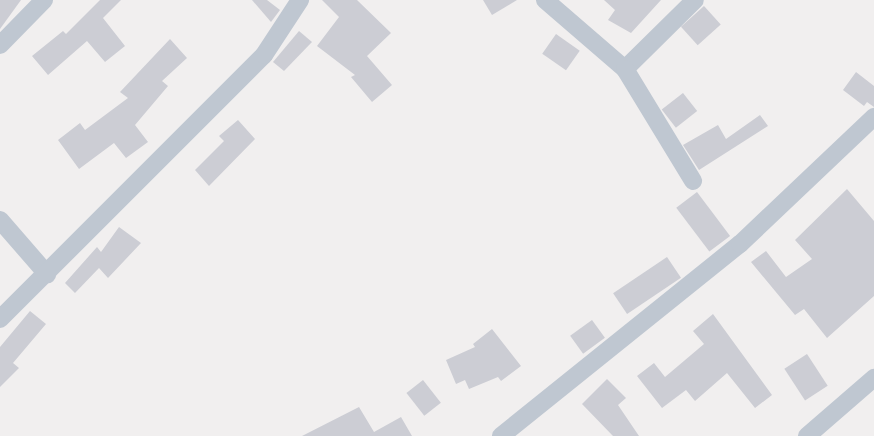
<!DOCTYPE html>
<html>
<head>
<meta charset="utf-8">
<style>
  body { margin:0 }
  #map { position:relative; width:874px; height:436px; overflow:hidden; background:#f1efef; font-family:Overpass,sans-serif }
  div>[style] { position:absolute }
  [style*='--x'] { left:calc(var(--x)*1px); top:calc(var(--y)*1px); width:calc(var(--w)*1px); rotate:calc(var(--a)*1deg) }
  .building>* { inset:0; background:#cccdd4; transform-origin:0 0 }
  .minor>* { height:18px; margin:-9px; padding:0 9px; transform-origin:9px; border-radius:9px; background:#bfc7d1 }
  span { translate:-50% -50%; white-space:nowrap; text-align:center; line-height:1.15; -webkit-text-stroke:4.5px #fff; paint-order:stroke }
</style>
</head>
<body>
<div id="map">
  <div class="building">
    <div style="clip-path:polygon(0 0,21px 0,0 29px)"></div>
    <div style="clip-path:polygon(100px 0,121px 0,103px 18px,125px 46px,105px 62px,87px 41px,48px 75px,32px 56px,63px 31px,66px 34px)"></div>
    <div style="clip-path:polygon(252px 0,267px 0,280px 10px,271px 22px)"></div>
    <div style="clip-path:polygon(322px 0,357px 0,391px 33px,367px 56px,392px 85px,372px 102px,351px 77px,355px 75px,317px 46px,339px 17px)"></div>
    <div style="clip-path:polygon(483px 0,517px 0,492px 15px)"></div>
    <div style="clip-path:polygon(604px 0,661px 0,631px 33px,608px 20px,615px 10px)"></div>
    <div style="left:704px;top:6px;width:25px;height:31px;rotate:48deg"></div>
    <div style="clip-path:polygon(299px 31px,312px 42px,284px 71px,273px 62px)"></div>
    <div style="left:556px;top:34px;width:29px;height:24px;rotate:35deg"></div>
    <div style="clip-path:polygon(170px 39px,187px 58px,162px 81px,168px 86px,135px 125px,148px 142px,126px 158px,114px 143px,79px 169px,58px 140px,80px 123px,85px 130px,128px 98px,120px 92px)"></div>
    <div style="clip-path:polygon(856px 72px,874px 86px,874px 107px,867px 102px,864px 106px,843px 90px)"></div>
    <div style="left:683px;top:93px;width:23px;height:27px;rotate:52deg"></div>
    <div style="clip-path:polygon(760px 115px,768px 126px,699px 170px,683px 145px,718px 125px,726px 139px)"></div>
    <div style="clip-path:polygon(238px 120px,255px 139px,209px 186px,195px 170px,224px 141px,219px 136px)"></div>
    <div style="clip-path:polygon(847px 189px,874px 221px,874px 296px,827px 338px,804px 309px,795px 315px,751px 262px,766px 251px,786px 277px,812px 259px,795px 240px)"></div>
    <div style="left:697px;top:192px;width:55px;height:26px;rotate:53deg"></div>
    <div style="clip-path:polygon(119px 227px,141px 243px,108px 278px,99px 268px,75px 293px,65px 283px,97px 247px,101px 252px)"></div>
    <div style="left:667px;top:257px;width:25px;height:65px;rotate:56deg"></div>
    <div style="clip-path:polygon(30px 311px,46px 324px,13px 363px,19px 368px,0 387px,0 347px)"></div>
    <div style="clip-path:polygon(713px 314px,772px 395px,755px 408px,727px 373px,695px 401px,686px 390px,662px 408px,637px 376px,654px 363px,665px 377px,704px 344px,693px 331px)"></div>
    <div style="left:592px;top:320px;width:22px;height:27px;rotate:54deg"></div>
    <div style="clip-path:polygon(492px 329px,521px 366px,501px 381px,498px 377px,469px 389px,465px 380px,456px 384px,446px 360px,475px 347px,473px 344px)"></div>
    <div style="left:807px;top:354px;width:38px;height:27px;rotate:57deg"></div>
    <div style="clip-path:polygon(607px 379px,626px 398px,618px 405px,639px 436px,613px 436px,582px 404px)"></div>
    <div style="left:423px;top:380px;width:29px;height:21px;rotate:52deg"></div>
    <div style="clip-path:polygon(359px 407px,374px 432px,401px 417px,412px 436px,302px 436px)"></div>
  </div>
  <div class="minor">
    <div style="--x:545;--y:0;--w:106;--a:40.8"></div>
    <div style="--x:625;--y:69;--w:98;--a:-44.6"></div>
    <div style="--x:0;--y:45;--w:63;--a:-45.6"></div>
    <div style="--x:625;--y:69;--w:131;--a:58.7"></div>
    <div style="--x:0;--y:220;--w:72;--a:49"></div>
    <div style="--x:0;--y:319;--w:373;--a:-45"></div>
    <div style="--x:264;--y:55;--w:66;--a:-56.8"></div>
    <div style="--x:501;--y:436;--w:307;--a:-38.8"></div>
    <div style="--x:740;--y:244;--w:185;--a:-43.5"></div>
    <div style="--x:807;--y:436;--w:89;--a:-40.9"></div>
  </div>
</div>
</body>
</html>
